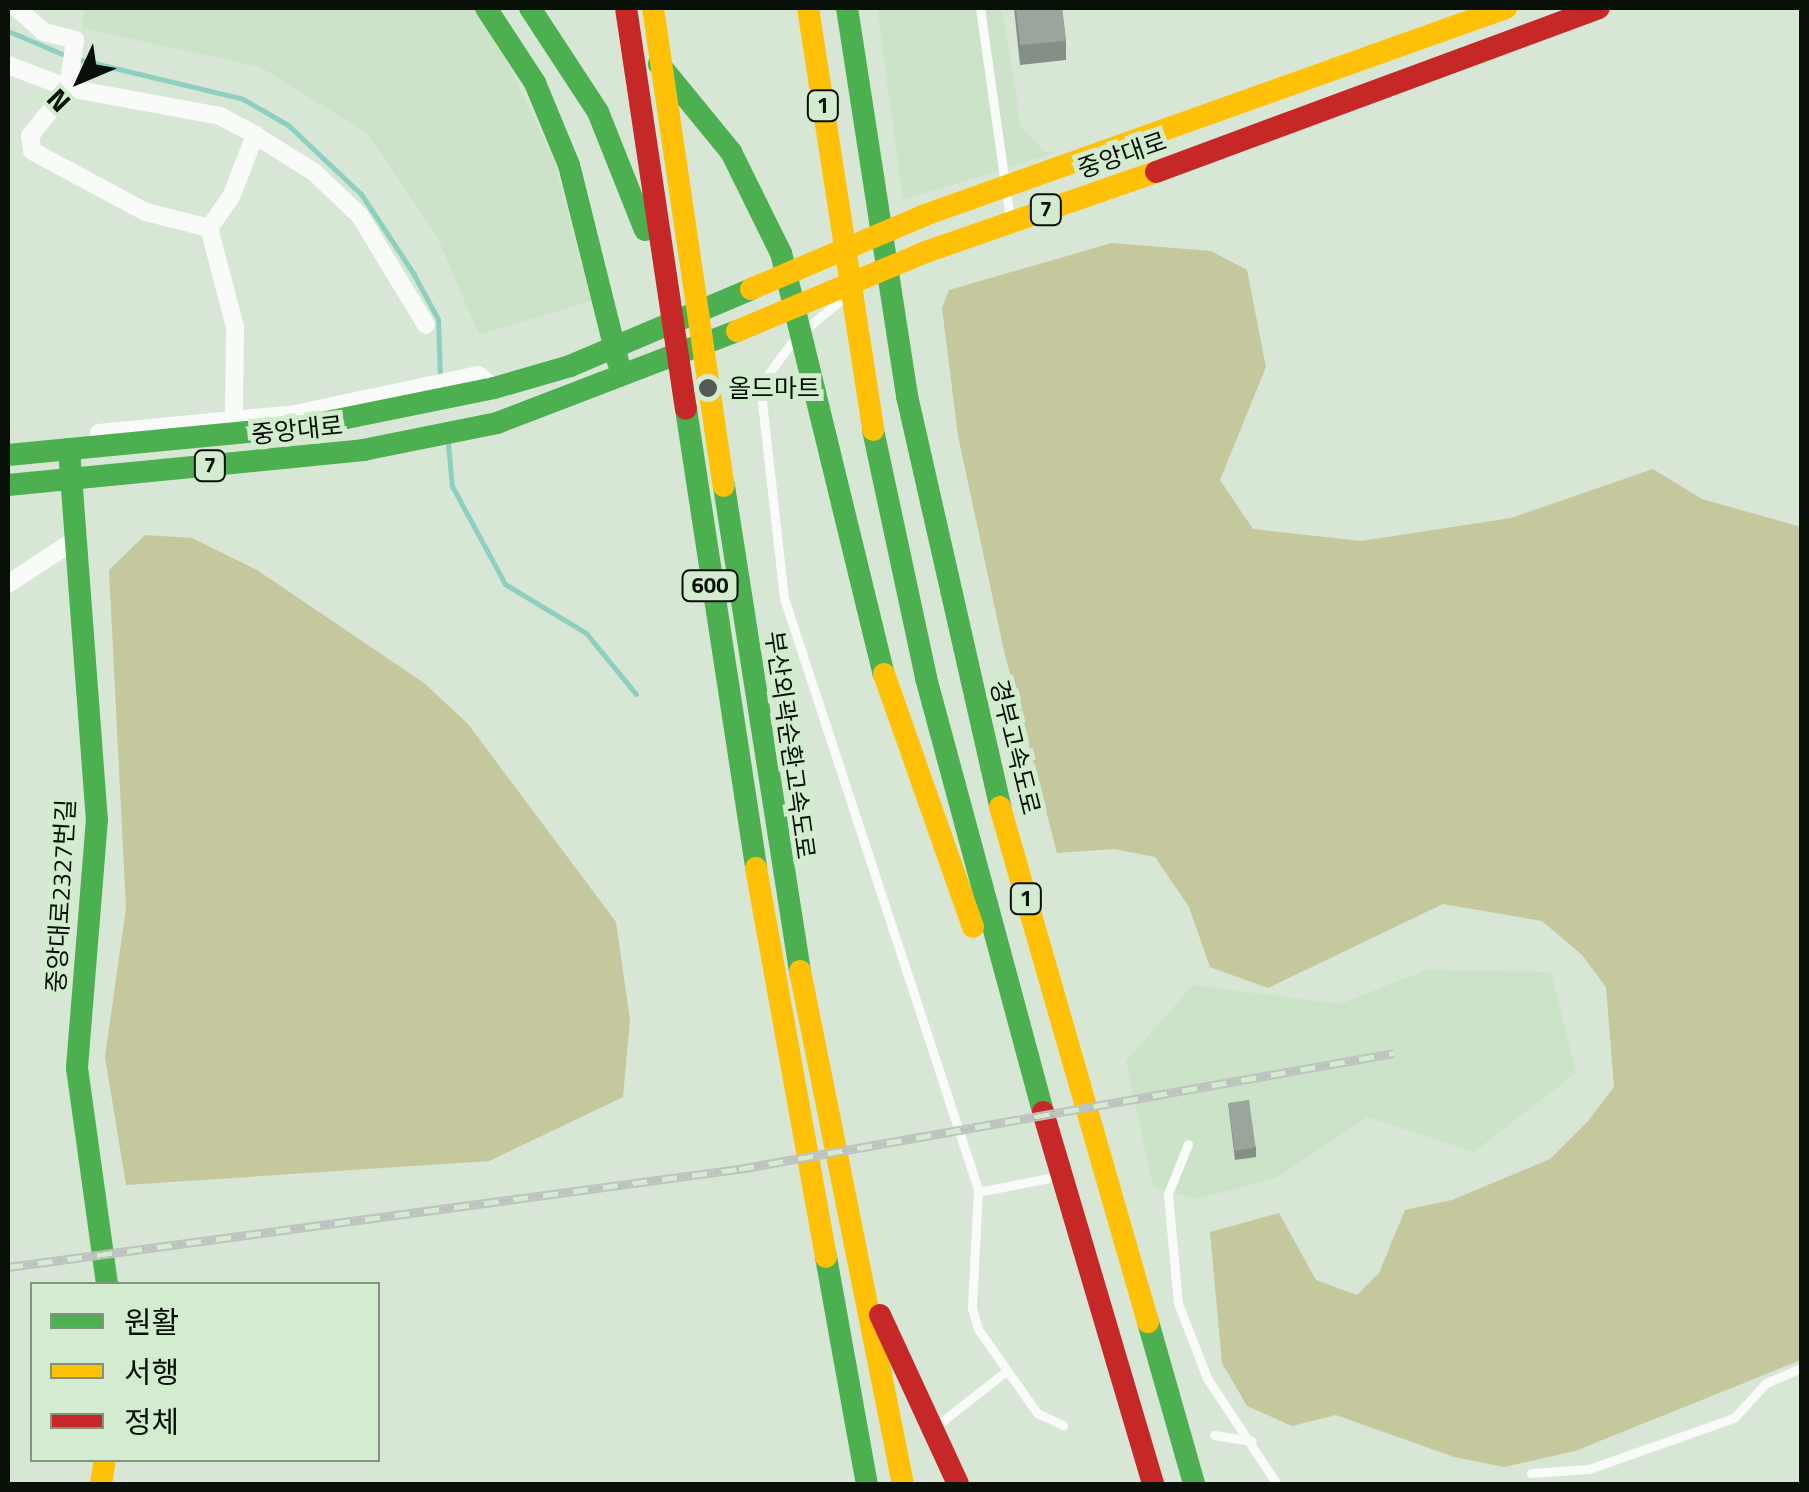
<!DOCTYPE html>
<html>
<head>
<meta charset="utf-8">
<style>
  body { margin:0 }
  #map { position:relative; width:1809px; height:1492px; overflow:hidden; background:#d8e6d6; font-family:"Titillium Web","Noto Sans KR",sans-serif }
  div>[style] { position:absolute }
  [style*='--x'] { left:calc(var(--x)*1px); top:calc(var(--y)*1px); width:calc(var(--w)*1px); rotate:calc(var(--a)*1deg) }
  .built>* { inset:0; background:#cce3c9 }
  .forest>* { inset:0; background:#c5c89c }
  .stream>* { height:5px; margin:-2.5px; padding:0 2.5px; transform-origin:2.5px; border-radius:2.5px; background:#8ed0c0 }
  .lane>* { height:9px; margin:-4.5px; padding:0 4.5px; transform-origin:4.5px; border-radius:4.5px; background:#f9fbf9 }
  .street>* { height:18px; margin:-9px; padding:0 9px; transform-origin:9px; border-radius:9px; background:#f9fbf9 }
  .fast>* { height:22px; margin:-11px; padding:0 11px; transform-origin:11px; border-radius:11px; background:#4caf50 }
  .slow>* { height:22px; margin:-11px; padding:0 11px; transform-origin:11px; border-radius:11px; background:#ffc107 }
  .jam>* { height:22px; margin:-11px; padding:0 11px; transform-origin:11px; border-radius:11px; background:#c62828 }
  .rail>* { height:9px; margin-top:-4.5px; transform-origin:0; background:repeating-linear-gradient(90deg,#d3ecd0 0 15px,#bfc3bf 0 30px); box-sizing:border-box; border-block:2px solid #bfc3bf }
  .wall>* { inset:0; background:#848f86 }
  .building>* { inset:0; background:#9aa69c; transform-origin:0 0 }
  .dots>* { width:28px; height:28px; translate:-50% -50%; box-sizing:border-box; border:5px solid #d3ecd0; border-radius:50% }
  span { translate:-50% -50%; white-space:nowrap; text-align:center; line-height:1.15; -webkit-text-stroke:10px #d3ecd0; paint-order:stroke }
  .shield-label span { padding:2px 8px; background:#d3ecd0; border:2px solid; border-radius:8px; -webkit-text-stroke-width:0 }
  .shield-label { font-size:22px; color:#081007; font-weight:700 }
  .street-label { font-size:25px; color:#081007 }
  .poi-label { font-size:25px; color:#081007 }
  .left { translate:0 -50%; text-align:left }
  .frame { position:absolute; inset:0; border:10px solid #081007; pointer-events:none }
  .legend { position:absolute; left:30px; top:1282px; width:350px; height:180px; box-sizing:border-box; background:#d3ecd0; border:2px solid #829480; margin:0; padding:12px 18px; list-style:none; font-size:30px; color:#081007 }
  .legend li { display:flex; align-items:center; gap:20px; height:50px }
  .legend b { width:50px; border:2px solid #829480 }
  .north { position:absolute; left:30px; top:30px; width:100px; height:100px; -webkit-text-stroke:8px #d3ecd0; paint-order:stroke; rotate:226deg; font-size:28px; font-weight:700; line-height:40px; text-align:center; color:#081007 }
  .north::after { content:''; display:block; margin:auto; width:35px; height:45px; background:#081007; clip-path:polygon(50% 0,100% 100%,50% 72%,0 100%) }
</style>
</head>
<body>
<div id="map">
  <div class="built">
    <div style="clip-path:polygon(84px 8px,474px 8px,497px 40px,554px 161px,591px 301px,479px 335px,437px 236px,367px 133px,260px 67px,82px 28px)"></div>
    <div style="clip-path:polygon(877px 8px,1002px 8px,1021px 127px,1045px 152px,1058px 152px,903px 200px)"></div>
    <div style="clip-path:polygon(1426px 970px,1551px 972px,1576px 1073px,1474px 1152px,1367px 1117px,1276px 1178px,1196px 1199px,1153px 1187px,1126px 1061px,1193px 985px,1340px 1004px)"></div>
  </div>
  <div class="forest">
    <div style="clip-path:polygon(1112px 243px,1211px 251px,1247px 270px,1266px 367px,1220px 480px,1253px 529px,1361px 541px,1511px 518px,1653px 469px,1702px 499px,1801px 527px,1801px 1360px,1575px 1451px,1504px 1467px,1454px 1457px,1336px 1415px,1292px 1426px,1247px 1406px,1222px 1363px,1210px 1232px,1279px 1213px,1316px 1280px,1357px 1295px,1379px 1273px,1405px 1210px,1452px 1200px,1550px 1159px,1588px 1121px,1614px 1087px,1606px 987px,1582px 955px,1542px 921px,1443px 904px,1268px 988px,1210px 967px,1189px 907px,1155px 857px,1114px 849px,1057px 853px,1004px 651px,958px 436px,942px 308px,949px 290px)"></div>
    <div style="clip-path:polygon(145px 535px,192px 538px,257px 570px,424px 683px,468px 724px,616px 922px,630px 1020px,623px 1097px,489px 1161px,126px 1185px,105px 1057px,126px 908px,109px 570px)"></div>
  </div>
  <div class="stream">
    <div style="--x:8;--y:31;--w:64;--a:23"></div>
    <div style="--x:77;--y:59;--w:171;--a:13.5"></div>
    <div style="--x:243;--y:99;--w:52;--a:30"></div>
    <div style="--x:288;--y:125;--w:100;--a:43.4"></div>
    <div style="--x:361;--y:194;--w:95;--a:56.6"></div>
    <div style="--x:413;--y:273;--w:52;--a:61.5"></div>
    <div style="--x:438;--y:319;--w:59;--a:88.1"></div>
    <div style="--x:448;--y:444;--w:42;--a:84.6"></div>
    <div style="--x:452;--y:486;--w:111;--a:61.6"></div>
    <div style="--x:505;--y:584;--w:95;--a:31.2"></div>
    <div style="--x:586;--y:633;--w:79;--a:50.7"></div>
  </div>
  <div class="lane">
    <div style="--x:980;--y:8;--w:214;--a:81.9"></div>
    <div style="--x:807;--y:328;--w:44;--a:-39.5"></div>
    <div style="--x:795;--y:338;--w:49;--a:126.6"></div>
    <div style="--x:766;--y:377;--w:25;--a:99"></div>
    <div style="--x:762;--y:402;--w:197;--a:83.6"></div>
    <div style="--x:784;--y:598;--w:622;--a:71.83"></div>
    <div style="--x:978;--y:1189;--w:119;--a:92.9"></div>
    <div style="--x:972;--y:1308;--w:22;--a:74"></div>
    <div style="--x:978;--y:1329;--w:103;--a:54.9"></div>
    <div style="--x:1037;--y:1413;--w:29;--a:25"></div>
    <div style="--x:1188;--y:1144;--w:54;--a:111.8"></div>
    <div style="--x:1168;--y:1194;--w:109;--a:84.8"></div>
    <div style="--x:1178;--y:1303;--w:80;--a:68.9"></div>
    <div style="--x:1207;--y:1378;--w:127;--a:56.6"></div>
    <div style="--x:978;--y:1192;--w:77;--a:-11.2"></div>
    <div style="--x:935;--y:1427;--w:89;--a:-38.2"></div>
    <div style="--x:1214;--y:1435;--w:38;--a:9"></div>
    <div style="--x:1531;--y:1473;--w:58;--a:-3.9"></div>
    <div style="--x:1589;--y:1469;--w:154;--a:-19.4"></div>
    <div style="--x:1734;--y:1418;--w:47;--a:-47.6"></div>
    <div style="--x:1766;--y:1383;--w:39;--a:-23"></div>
  </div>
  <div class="street">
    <div style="--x:17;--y:8;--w:36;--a:42"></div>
    <div style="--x:44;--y:32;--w:32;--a:14"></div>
    <div style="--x:75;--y:40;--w:49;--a:98.3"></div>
    <div style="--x:68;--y:88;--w:61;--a:128.4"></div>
    <div style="--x:30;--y:136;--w:15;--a:82"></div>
    <div style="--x:32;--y:151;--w:129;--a:28.2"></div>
    <div style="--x:146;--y:212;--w:65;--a:14.3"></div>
    <div style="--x:8;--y:65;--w:64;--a:21"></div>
    <div style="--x:68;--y:88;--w:155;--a:10.4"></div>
    <div style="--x:220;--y:116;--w:40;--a:28"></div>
    <div style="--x:255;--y:135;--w:71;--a:32.3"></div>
    <div style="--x:315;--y:173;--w:62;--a:43.7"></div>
    <div style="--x:360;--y:216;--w:127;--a:58.8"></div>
    <div style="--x:234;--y:415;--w:88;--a:-89.3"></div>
    <div style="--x:235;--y:327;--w:102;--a:-104.7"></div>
    <div style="--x:209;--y:228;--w:38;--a:-55"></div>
    <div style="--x:231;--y:197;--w:66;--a:-68.8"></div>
    <div style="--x:99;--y:433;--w:197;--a:-5.5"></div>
    <div style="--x:295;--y:414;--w:187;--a:-12"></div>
    <div style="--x:478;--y:375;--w:21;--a:39"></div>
    <div style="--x:8;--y:584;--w:84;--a:-33.3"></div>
  </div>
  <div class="fast">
    <div style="--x:486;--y:8;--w:90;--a:56.8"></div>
    <div style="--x:535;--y:83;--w:89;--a:67.5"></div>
    <div style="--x:569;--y:165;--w:203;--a:76"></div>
    <div style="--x:530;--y:8;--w:124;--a:56.8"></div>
    <div style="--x:598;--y:112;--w:127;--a:68.3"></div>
    <div style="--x:847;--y:8;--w:393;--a:81.2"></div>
    <div style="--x:907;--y:396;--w:421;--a:77.2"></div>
    <div style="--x:659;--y:64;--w:114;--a:50.7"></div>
    <div style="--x:731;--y:152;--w:113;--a:63.7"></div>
    <div style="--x:781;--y:253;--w:433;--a:76.3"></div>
    <div style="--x:686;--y:409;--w:464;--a:81.3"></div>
    <div style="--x:873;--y:430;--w:254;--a:77.9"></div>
    <div style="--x:926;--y:678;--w:449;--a:74.9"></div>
    <div style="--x:69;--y:449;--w:371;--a:85.7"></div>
    <div style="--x:97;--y:819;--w:250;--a:94.6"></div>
    <div style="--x:77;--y:1068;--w:218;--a:82.1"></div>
    <div style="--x:8;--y:455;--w:300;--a:-5.5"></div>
    <div style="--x:307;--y:426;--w:191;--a:-11.5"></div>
    <div style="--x:494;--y:388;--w:79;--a:-16.1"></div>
    <div style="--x:570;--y:366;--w:197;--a:-23"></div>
    <div style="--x:8;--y:485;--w:357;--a:-5.6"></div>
    <div style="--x:363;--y:450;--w:137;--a:-11.4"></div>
    <div style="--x:497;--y:423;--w:257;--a:-21"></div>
    <div style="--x:724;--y:486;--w:491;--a:81.1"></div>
    <div style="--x:826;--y:1257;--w:231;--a:79.8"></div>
    <div style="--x:1148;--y:1322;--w:168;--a:74.1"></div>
  </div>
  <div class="slow">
    <div style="--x:653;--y:8;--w:483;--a:81.6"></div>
    <div style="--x:808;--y:8;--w:427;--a:81.2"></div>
    <div style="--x:751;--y:289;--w:189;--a:-23"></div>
    <div style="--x:925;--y:215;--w:617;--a:-19.61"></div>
    <div style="--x:737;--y:331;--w:205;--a:-22.7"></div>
    <div style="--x:926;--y:252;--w:244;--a:-19.2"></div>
    <div style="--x:884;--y:674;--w:268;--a:70.6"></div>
    <div style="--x:1000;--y:807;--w:536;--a:73.97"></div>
    <div style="--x:756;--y:868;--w:395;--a:79.8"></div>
    <div style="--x:800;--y:971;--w:523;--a:78.65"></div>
    <div style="--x:101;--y:1484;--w:24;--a:-81"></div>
  </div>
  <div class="jam">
    <div style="--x:626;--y:8;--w:405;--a:81.5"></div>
    <div style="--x:1156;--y:172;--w:472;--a:-20.3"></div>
    <div style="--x:1043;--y:1112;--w:388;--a:73.5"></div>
    <div style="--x:880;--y:1315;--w:186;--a:65.2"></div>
  </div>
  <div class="rail">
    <div style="--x:8;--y:1267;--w:738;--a:-7.64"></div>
    <div style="--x:739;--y:1169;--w:665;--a:-10.04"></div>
  </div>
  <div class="wall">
    <div style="clip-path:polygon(1014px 8px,1062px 8px,1066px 41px,1066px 60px,1020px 65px)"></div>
    <div style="clip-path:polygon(1228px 1103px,1256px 1147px,1256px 1157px,1235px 1160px)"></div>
  </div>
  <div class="building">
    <div style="clip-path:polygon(1016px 8px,1062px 8px,1066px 41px,1020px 45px)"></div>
    <div style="left:1249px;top:1100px;width:48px;height:21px;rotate:82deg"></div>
  </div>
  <div class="dots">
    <div style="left:708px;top:388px;background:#515b4f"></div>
  </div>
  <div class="shield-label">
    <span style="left:823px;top:106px">1</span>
    <span style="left:1046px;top:210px">7</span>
    <span style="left:210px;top:466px">7</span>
    <span style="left:710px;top:586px">600</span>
    <span style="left:1026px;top:899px">1</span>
  </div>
  <div class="street-label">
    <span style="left:1122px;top:155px;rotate:-19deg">중앙대로</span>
    <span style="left:297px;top:430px;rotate:-6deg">중앙대로</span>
    <span style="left:790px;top:745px;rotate:82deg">부산외곽순환고속도로</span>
    <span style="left:1015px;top:747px;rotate:76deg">경부고속도로</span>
    <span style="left:61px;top:896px;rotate:-87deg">중앙대로2327번길</span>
  </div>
  <div class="poi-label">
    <span class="left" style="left:728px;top:388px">올드마트</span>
  </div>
  <div class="frame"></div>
  <ul class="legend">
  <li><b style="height:12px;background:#4caf50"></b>원활</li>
  <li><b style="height:12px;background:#ffc107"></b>서행</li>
  <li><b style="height:12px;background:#c62828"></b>정체</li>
  </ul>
  <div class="north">N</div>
</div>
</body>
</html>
